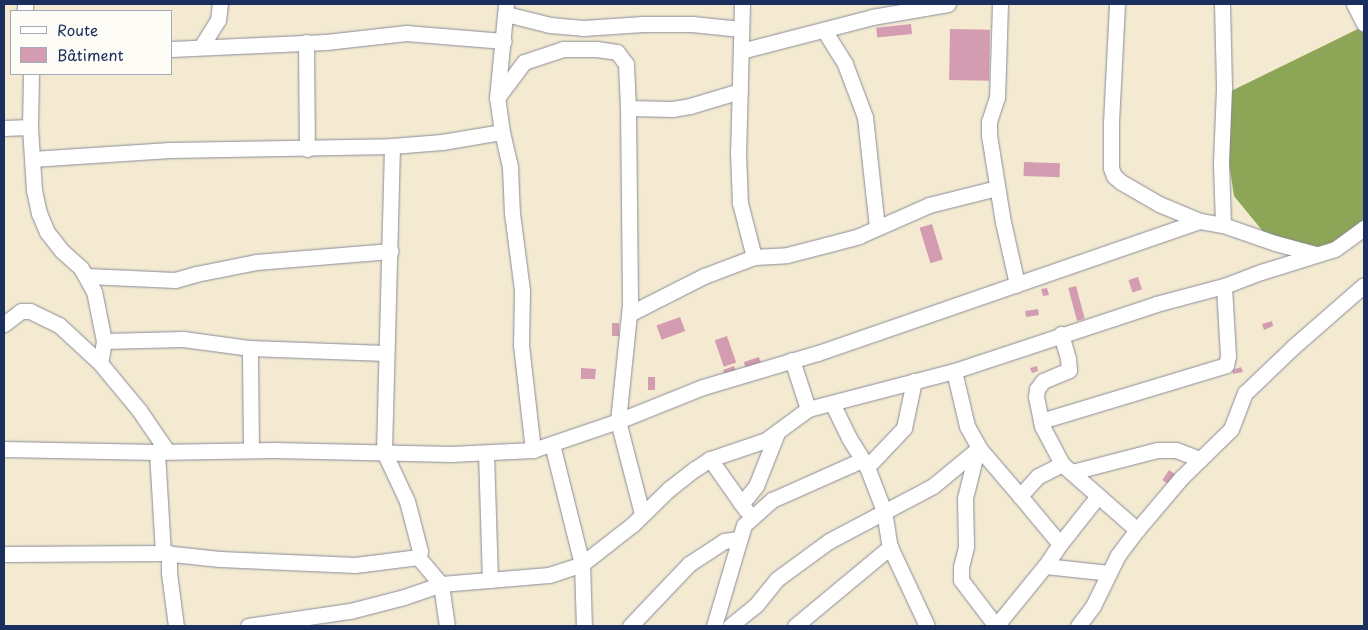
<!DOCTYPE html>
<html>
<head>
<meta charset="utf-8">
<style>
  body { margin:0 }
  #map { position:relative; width:1368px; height:630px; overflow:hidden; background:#f4ead2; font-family:"Playpen Sans",sans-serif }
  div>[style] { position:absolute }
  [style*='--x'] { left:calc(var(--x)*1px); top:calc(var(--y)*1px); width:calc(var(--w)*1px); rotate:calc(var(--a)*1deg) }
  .forest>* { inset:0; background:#8ca557 }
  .building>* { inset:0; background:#d49cb1; transform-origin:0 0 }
  .roads { filter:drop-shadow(0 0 1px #888c98) drop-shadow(0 0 1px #888c98) }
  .minor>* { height:15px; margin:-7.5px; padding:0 7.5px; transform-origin:7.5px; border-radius:7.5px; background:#fff }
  span { translate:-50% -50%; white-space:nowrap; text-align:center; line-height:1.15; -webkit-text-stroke:4px #fdfcf7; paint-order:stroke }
  .frame { position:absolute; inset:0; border:5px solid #1b2f5e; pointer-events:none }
  .legend { position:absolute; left:10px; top:10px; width:162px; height:65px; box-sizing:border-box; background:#fdfcf7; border:1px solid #a3aaba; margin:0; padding:6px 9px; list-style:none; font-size:15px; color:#1b2f5e }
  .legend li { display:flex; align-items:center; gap:10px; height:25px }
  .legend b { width:25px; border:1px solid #a3aaba }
</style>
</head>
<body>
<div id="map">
  <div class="forest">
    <div style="clip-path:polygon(1364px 26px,1364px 230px,1347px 241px,1302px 250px,1270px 240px,1234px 196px,1219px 97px)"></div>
  </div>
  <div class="building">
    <div style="left:911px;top:24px;width:10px;height:35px;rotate:84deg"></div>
    <div style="left:950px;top:29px;width:40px;height:51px;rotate:1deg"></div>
    <div style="left:1024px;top:162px;width:36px;height:14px;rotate:2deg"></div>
    <div style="left:932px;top:224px;width:37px;height:13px;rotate:73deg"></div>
    <div style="left:1138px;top:277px;width:13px;height:10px;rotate:72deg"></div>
    <div style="left:1076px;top:286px;width:34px;height:8px;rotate:75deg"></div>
    <div style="clip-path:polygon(1047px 288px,1049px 295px,1043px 296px,1041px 289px)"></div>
    <div style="left:1038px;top:309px;width:6px;height:13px;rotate:81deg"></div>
    <div style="left:680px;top:317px;width:15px;height:25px;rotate:70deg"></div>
    <div style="clip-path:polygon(1272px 321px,1273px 326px,1264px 330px,1262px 324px)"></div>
    <div style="left:612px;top:323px;width:7px;height:13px"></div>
    <div style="left:727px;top:336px;width:28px;height:13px;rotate:71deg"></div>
    <div style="left:759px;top:357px;width:6px;height:16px;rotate:72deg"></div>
    <div style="clip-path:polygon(734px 366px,736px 371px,725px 376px,723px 370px)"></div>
    <div style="clip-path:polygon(1037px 366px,1038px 371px,1032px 373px,1030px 368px)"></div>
    <div style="clip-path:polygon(1241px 367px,1243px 372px,1233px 374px,1232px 370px)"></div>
    <div style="clip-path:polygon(581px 368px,596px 369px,595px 379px,581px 379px)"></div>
    <div style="left:648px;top:377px;width:7px;height:13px"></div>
    <div style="left:1169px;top:470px;width:7px;height:12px;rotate:34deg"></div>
  </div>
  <div class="roads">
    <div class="minor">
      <div style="--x:25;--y:4;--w:7;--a:90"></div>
      <div style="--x:742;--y:4;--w:148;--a:91.5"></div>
      <div style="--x:738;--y:152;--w:51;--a:87.8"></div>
      <div style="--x:740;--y:203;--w:56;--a:75.5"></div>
      <div style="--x:1000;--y:4;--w:93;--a:91.8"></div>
      <div style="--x:997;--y:97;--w:25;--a:108"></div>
      <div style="--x:989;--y:121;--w:14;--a:90"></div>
      <div style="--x:989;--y:135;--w:88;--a:80.9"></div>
      <div style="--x:1003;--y:222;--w:64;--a:77.3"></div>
      <div style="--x:1117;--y:4;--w:119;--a:92.9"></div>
      <div style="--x:1111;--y:123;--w:45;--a:90"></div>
      <div style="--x:1111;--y:168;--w:9;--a:69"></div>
      <div style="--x:1114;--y:176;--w:9;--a:41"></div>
      <div style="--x:1121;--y:182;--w:44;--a:30.1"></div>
      <div style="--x:1159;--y:204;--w:44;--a:22.5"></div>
      <div style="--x:1222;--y:4;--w:84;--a:88.6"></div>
      <div style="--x:1224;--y:88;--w:76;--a:92.3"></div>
      <div style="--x:1221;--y:164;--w:61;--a:88.1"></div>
      <div style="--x:1354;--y:4;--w:22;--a:63"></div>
      <div style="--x:506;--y:14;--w:45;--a:14"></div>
      <div style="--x:550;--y:25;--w:33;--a:5"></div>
      <div style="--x:583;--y:28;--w:60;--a:-3.8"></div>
      <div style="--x:643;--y:24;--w:49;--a:0"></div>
      <div style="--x:692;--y:24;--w:49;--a:5.8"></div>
      <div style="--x:824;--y:30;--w:40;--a:58"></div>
      <div style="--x:845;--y:64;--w:57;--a:69.3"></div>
      <div style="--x:865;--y:117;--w:111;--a:83.8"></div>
      <div style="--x:306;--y:42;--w:107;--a:89.5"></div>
      <div style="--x:201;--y:47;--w:32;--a:-58"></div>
      <div style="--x:218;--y:20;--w:16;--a:-83"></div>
      <div style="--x:171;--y:49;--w:155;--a:-2.6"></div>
      <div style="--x:326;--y:42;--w:81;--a:-6.4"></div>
      <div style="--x:406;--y:33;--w:98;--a:4.7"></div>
      <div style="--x:741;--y:51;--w:135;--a:-14.5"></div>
      <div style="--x:872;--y:17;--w:77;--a:-9.7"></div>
      <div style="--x:31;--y:74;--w:53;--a:91.1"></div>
      <div style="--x:30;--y:127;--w:63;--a:86.4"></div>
      <div style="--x:34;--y:190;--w:24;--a:78"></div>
      <div style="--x:39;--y:213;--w:21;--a:67"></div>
      <div style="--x:47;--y:232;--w:24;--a:52"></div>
      <div style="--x:62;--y:251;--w:25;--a:42"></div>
      <div style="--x:81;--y:268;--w:26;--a:61"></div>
      <div style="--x:94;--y:291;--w:51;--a:78.7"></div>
      <div style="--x:104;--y:341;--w:22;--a:100"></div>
      <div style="--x:497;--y:98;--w:45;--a:-53.1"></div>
      <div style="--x:524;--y:62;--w:41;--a:-18.4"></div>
      <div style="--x:563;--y:49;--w:33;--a:0"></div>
      <div style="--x:596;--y:49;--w:21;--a:8"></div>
      <div style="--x:617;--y:52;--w:15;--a:53"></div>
      <div style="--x:626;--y:64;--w:44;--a:87.4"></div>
      <div style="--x:628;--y:108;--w:44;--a:1.3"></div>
      <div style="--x:672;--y:109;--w:18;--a:-9"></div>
      <div style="--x:690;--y:106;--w:52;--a:-16.7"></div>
      <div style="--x:628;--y:108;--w:197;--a:89.4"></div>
      <div style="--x:630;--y:305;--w:117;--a:95.9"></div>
      <div style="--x:618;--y:421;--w:96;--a:75.5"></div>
      <div style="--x:4;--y:128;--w:26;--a:-2"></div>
      <div style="--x:502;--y:132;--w:37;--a:77"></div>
      <div style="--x:510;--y:168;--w:45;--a:87.5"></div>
      <div style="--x:512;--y:213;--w:78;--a:82.6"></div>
      <div style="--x:522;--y:290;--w:55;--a:91"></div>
      <div style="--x:521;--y:345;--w:106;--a:83.5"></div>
      <div style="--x:392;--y:146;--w:306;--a:91.5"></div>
      <div style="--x:384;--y:452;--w:54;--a:64.9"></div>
      <div style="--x:407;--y:501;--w:52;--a:75.4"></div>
      <div style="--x:420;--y:551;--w:6;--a:108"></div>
      <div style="--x:418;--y:557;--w:35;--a:50"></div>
      <div style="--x:441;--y:584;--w:42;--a:81.9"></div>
      <div style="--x:32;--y:159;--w:138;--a:-3.7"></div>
      <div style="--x:170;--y:150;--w:222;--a:-1"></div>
      <div style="--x:392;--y:146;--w:50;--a:-4.6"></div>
      <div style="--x:442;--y:142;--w:61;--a:-9.5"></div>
      <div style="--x:502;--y:132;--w:34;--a:-98"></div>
      <div style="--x:497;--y:98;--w:94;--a:-84.5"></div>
      <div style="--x:87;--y:276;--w:88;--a:2.6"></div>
      <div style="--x:175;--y:280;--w:22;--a:-16"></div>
      <div style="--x:196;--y:274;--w:61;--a:-11.3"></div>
      <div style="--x:256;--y:262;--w:135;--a:-4.7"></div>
      <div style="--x:629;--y:314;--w:84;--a:-26.9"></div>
      <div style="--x:704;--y:276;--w:53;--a:-20.8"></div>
      <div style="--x:754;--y:257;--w:33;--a:-3"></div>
      <div style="--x:787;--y:255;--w:40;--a:-14.4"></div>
      <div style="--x:826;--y:245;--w:34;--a:-15"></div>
      <div style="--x:859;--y:236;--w:77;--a:-23.9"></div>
      <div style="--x:929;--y:205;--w:70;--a:-14"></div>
      <div style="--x:4;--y:324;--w:21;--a:-37"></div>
      <div style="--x:21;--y:311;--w:9;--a:0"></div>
      <div style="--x:30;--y:311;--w:32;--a:26"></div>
      <div style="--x:59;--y:325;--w:56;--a:42.8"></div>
      <div style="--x:100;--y:363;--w:61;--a:50.3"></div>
      <div style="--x:139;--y:410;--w:50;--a:55.7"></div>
      <div style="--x:1061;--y:334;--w:26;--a:74"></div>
      <div style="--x:1068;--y:359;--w:11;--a:85"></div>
      <div style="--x:1069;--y:370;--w:28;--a:157"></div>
      <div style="--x:1043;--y:381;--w:10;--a:127"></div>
      <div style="--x:1037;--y:389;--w:8;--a:97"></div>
      <div style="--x:1036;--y:397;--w:30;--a:78"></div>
      <div style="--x:1042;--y:426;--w:43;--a:62.2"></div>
      <div style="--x:1062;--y:464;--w:100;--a:41.3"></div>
      <div style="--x:104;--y:341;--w:79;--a:-1.5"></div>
      <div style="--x:183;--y:339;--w:68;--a:7.7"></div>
      <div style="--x:792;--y:360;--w:52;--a:71.9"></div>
      <div style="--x:954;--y:371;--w:57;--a:76.7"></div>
      <div style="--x:967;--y:426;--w:25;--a:61"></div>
      <div style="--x:979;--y:448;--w:63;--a:49.5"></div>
      <div style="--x:832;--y:403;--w:39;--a:64"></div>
      <div style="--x:849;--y:438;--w:34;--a:58"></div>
      <div style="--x:867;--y:467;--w:47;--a:68.9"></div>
      <div style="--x:884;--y:511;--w:36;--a:81"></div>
      <div style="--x:890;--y:547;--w:87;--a:64.9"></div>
      <div style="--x:1041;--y:421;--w:193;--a:-16.8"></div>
      <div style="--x:1226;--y:365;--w:9;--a:-77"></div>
      <div style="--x:1228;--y:356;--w:70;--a:-93.3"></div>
      <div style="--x:552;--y:444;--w:124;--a:76"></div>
      <div style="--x:582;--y:564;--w:62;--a:88.2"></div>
      <div style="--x:4;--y:449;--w:153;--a:1.1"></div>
      <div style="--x:157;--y:452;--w:117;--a:-1"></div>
      <div style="--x:274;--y:450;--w:177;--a:1.3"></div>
      <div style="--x:451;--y:454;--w:82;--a:-2.8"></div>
      <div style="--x:533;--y:450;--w:90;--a:-18.8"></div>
      <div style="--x:618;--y:421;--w:92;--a:-21.8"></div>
      <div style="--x:703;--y:387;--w:120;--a:-16.5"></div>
      <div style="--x:818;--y:353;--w:404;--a:-19.1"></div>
      <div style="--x:1200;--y:221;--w:23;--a:10"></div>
      <div style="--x:1223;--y:225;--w:55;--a:19.1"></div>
      <div style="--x:1275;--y:243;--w:42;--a:15"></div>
      <div style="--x:251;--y:450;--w:102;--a:-90.6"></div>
      <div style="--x:250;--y:348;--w:135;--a:2.1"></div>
      <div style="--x:977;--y:450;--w:49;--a:104"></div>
      <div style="--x:965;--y:498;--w:49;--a:88.8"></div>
      <div style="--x:966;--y:547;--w:21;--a:104"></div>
      <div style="--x:961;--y:567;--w:13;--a:90"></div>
      <div style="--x:961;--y:580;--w:58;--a:52.7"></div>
      <div style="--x:157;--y:452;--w:101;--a:86.6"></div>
      <div style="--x:486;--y:453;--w:127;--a:88.2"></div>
      <div style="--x:710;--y:459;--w:62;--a:54.8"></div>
      <div style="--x:1062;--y:464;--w:27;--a:153"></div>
      <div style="--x:1038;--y:476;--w:27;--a:132"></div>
      <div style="--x:1020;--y:496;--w:62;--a:50.2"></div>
      <div style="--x:1060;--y:544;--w:27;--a:124"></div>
      <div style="--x:1045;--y:566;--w:64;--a:6.2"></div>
      <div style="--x:867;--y:467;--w:54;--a:-46.5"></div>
      <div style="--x:904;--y:428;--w:48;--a:-78"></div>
      <div style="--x:1072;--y:472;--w:88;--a:-14.5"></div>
      <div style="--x:1157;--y:450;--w:19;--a:0"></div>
      <div style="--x:1176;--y:450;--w:26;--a:21"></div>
      <div style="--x:740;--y:502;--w:9;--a:-36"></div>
      <div style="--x:747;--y:497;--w:14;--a:-51"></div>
      <div style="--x:756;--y:486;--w:57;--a:-68.4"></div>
      <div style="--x:1060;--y:544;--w:61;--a:-51.6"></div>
      <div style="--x:169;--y:553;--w:20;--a:90"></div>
      <div style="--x:169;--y:573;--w:53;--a:82.5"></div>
      <div style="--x:4;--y:554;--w:159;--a:-0.4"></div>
      <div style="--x:163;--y:553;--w:57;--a:6"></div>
      <div style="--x:220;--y:559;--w:135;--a:2.5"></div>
      <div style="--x:355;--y:565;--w:64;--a:-7.2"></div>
      <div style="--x:248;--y:626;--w:103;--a:-8.4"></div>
      <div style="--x:350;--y:611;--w:56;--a:-14.5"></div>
      <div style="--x:404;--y:597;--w:39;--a:-19"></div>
      <div style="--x:441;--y:584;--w:108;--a:-4.8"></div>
      <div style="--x:549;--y:575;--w:35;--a:-18"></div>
      <div style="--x:582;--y:564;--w:63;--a:-38"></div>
      <div style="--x:632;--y:525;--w:52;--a:-44.2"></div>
      <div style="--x:669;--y:489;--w:33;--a:-38"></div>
      <div style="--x:695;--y:469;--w:18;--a:-34"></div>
      <div style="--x:710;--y:459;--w:59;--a:-18.7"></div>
      <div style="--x:766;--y:440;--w:52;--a:-36.4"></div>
      <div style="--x:808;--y:409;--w:151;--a:-14.6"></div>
      <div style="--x:954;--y:371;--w:213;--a:-18.3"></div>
      <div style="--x:1156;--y:304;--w:70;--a:-14.8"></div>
      <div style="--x:1224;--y:286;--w:40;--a:-21"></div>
      <div style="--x:1261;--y:272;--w:77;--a:-17.3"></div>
      <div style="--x:1335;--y:249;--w:36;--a:-36"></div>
      <div style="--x:630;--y:626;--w:86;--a:-46.4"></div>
      <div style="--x:689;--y:564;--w:42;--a:-33.3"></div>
      <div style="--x:724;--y:541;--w:15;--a:-8"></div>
      <div style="--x:714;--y:626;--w:105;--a:-73.5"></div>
      <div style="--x:744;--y:525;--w:38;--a:-42"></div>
      <div style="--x:772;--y:500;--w:98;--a:-24"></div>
      <div style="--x:730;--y:626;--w:33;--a:-39"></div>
      <div style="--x:756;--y:605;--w:33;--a:-51"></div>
      <div style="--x:777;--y:579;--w:64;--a:-36.2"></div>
      <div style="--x:829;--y:541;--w:118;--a:-27.9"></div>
      <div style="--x:933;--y:486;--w:60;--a:-39.6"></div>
      <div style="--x:795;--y:626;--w:124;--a:-39.7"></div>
      <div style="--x:996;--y:626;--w:77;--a:-50.8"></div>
      <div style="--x:1078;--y:626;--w:25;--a:-53"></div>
      <div style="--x:1093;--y:606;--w:57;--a:-63.9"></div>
      <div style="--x:1118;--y:555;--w:31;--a:-53"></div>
      <div style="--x:1137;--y:530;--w:68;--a:-49.8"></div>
      <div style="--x:1181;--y:478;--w:70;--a:-44.4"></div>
      <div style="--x:1231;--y:429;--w:39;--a:-69"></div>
      <div style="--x:1245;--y:393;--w:66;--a:-43.8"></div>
      <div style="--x:1293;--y:347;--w:94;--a:-41.1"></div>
    </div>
  </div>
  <div class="frame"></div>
  <ul class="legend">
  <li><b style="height:6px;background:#fff"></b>Route</li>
  <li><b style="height:14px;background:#d49cb1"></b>Bâtiment</li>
  </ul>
</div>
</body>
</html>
